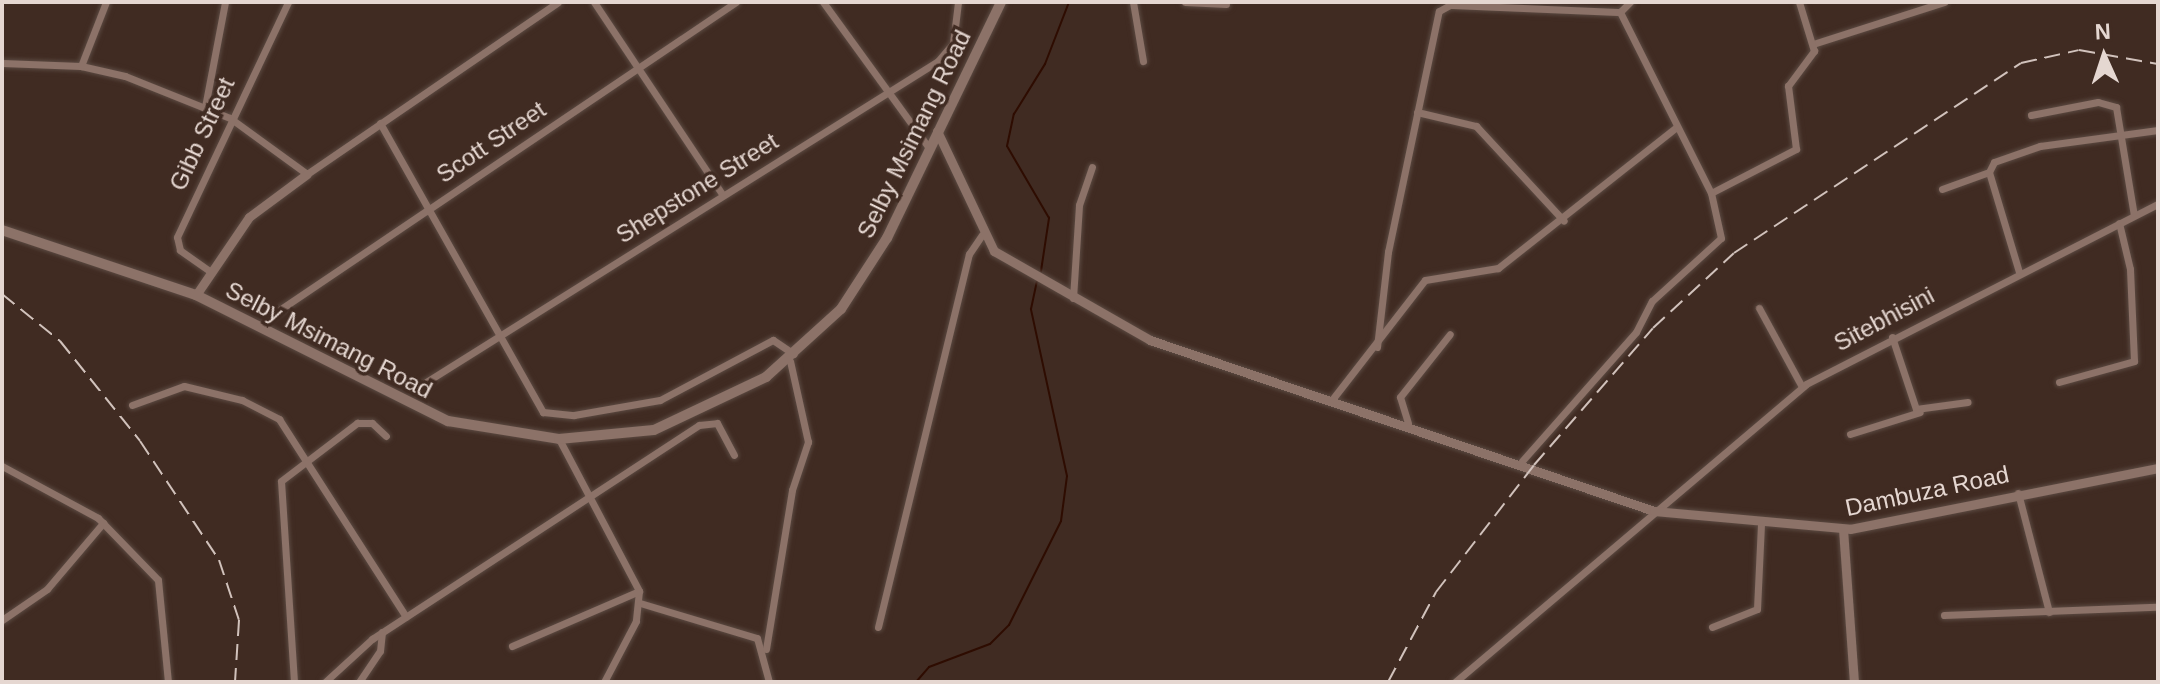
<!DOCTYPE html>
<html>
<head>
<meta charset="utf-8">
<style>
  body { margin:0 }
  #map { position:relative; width:2160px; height:684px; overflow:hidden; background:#402b22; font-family:Arial,sans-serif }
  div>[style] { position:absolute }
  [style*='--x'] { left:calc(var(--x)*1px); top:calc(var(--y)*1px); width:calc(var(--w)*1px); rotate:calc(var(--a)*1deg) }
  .stream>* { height:2px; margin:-1px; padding:0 1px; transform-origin:1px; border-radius:1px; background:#2e0c01 }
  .roads { filter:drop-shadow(0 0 2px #5b4a42) drop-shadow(0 0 2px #5b4a42) }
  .minor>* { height:7px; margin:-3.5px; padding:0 3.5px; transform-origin:3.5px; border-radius:3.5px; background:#8c7268 }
  .tertiary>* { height:9px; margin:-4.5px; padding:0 4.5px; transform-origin:4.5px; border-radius:4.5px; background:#8c7268 }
  .secondary>* { height:10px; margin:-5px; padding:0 5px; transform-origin:5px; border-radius:5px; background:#8c7268 }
  .rail>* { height:2px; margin-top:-1px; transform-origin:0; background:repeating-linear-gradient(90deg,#d1c2bc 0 16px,transparent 0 24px) }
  span { translate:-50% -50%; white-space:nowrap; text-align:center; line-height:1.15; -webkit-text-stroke:7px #402b22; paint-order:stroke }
  .street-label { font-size:24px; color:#e5d7d1 }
  .frame { position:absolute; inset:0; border:4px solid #e5d7d1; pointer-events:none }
  .north { position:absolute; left:2064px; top:16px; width:80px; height:80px; -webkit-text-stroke:6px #402b22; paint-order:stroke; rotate:357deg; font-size:22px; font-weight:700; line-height:32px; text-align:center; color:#e5d7d1 }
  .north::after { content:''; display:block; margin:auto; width:28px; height:36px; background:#e5d7d1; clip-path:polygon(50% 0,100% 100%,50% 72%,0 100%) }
</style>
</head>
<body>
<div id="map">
  <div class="stream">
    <div style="--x:1041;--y:271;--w:54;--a:-81.4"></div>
    <div style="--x:1049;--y:218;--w:83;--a:-120.3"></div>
    <div style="--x:1007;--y:146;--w:33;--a:-78"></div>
    <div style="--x:1014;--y:114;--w:59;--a:-58.2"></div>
    <div style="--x:1045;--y:64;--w:66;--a:-68.8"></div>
    <div style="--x:916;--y:682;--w:20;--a:-49"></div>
    <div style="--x:929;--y:667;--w:65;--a:-20.7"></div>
    <div style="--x:990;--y:644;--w:27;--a:-45"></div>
    <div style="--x:1009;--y:625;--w:116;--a:-63.4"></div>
    <div style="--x:1061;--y:521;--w:45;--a:-82.4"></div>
    <div style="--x:1067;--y:476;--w:171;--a:-102.2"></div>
    <div style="--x:1031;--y:309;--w:29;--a:-78"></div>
  </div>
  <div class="roads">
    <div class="minor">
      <div style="--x:594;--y:2;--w:231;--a:56.3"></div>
      <div style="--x:823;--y:2;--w:180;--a:54"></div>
      <div style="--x:1133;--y:2;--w:60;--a:80.4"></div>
      <div style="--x:1185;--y:2;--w:41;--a:2.8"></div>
      <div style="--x:1620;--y:12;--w:14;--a:-45"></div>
      <div style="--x:1813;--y:44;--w:138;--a:-17.8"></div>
      <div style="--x:2;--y:63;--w:79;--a:2.2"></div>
      <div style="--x:81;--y:66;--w:45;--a:12.8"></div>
      <div style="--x:125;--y:76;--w:113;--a:21.8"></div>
      <div style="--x:230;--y:118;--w:95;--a:36"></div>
      <div style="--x:307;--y:174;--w:304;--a:-34.4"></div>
      <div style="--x:81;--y:66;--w:69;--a:-68.7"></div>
      <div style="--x:205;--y:107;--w:107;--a:-79.2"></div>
      <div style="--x:1417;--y:112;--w:61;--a:13.3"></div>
      <div style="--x:1476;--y:126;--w:129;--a:47.2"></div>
      <div style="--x:2031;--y:115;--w:68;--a:-11"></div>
      <div style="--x:2098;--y:102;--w:19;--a:16"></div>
      <div style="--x:2116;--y:107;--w:110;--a:80.6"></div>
      <div style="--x:380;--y:123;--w:332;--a:60.6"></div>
      <div style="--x:543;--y:412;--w:31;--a:6"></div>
      <div style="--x:574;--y:415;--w:87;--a:-9.9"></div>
      <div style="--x:660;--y:400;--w:128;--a:-28"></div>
      <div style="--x:773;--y:340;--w:25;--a:34"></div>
      <div style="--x:1942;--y:189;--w:50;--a:-19.9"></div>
      <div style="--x:1711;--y:193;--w:96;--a:-27.4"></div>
      <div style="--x:1796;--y:149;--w:64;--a:-97.2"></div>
      <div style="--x:1788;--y:86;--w:44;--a:-53.4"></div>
      <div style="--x:1814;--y:51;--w:51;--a:-107"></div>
      <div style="--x:211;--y:272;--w:38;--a:-145"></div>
      <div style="--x:180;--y:250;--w:13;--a:-103"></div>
      <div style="--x:177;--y:237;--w:260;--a:-64.7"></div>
      <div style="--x:2019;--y:272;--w:104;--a:-106.7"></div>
      <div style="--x:1989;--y:172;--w:11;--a:-63"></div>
      <div style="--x:1994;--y:162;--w:49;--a:-19.2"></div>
      <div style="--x:2040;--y:146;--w:119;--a:-7.7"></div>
      <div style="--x:1073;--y:298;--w:93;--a:-86.3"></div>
      <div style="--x:1079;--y:205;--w:40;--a:-71.1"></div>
      <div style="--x:1759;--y:308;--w:90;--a:61.4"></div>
      <div style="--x:269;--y:317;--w:563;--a:-34"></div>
      <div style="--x:1892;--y:337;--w:76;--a:71.6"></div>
      <div style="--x:1916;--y:409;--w:52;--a:-7.7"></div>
      <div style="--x:1377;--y:347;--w:96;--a:-83.4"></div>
      <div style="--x:1388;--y:252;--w:246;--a:-78.1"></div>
      <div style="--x:1439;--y:11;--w:13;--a:-29"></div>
      <div style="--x:1450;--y:5;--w:170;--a:2.4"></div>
      <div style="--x:2059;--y:382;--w:78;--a:-15.6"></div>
      <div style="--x:2134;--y:361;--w:92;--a:-92.5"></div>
      <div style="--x:2130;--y:269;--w:47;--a:-103.4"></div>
      <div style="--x:423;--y:384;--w:608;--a:-32.1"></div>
      <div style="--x:938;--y:61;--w:23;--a:-50"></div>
      <div style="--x:953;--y:43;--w:41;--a:-83"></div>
      <div style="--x:1331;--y:401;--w:153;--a:-52.2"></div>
      <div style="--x:1425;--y:280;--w:74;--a:-9.3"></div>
      <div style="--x:1498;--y:268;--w:226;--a:-38.3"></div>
      <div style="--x:132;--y:405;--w:55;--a:-20.1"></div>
      <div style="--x:184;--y:386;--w:60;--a:13.6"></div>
      <div style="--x:242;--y:400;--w:42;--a:27.2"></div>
      <div style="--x:279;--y:419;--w:235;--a:57.3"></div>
      <div style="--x:1408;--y:423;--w:27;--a:-107"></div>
      <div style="--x:1400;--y:397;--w:80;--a:-51.6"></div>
      <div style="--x:1850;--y:434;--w:73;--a:-17.4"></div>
      <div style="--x:559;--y:439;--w:172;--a:62.2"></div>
      <div style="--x:639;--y:591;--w:30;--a:96"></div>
      <div style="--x:636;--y:621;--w:69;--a:117.7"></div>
      <div style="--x:1522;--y:461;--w:172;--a:-48.5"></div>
      <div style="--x:1636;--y:332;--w:35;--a:-63"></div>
      <div style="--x:1652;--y:301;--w:93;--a:-42.4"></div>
      <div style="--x:1721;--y:238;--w:46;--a:-102.5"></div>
      <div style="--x:1711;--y:193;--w:203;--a:-116.7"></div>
      <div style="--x:2;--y:466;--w:109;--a:28.4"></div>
      <div style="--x:98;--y:518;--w:86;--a:45.9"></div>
      <div style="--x:158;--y:580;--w:102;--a:84.4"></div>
      <div style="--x:2018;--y:493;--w:123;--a:75.4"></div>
      <div style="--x:640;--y:603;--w:122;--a:16.7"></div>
      <div style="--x:757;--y:638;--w:46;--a:74.7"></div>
      <div style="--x:1944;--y:615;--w:212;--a:-2.2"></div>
      <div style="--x:2;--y:620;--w:55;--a:-34.6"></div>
      <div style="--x:47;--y:589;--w:87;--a:-49.7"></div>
      <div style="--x:878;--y:627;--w:384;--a:-76.3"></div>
      <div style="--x:969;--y:254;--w:23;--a:-56"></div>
      <div style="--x:1712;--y:627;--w:48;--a:-21.8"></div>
      <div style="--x:1757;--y:609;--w:84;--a:-87.3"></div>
      <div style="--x:512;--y:646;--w:138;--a:-23.4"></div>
      <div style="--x:766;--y:649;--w:161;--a:-80.7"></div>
      <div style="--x:792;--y:490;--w:51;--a:-71.6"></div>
      <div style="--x:808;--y:442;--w:83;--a:-102.5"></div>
      <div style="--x:294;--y:682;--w:201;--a:-93.7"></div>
      <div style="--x:281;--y:481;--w:96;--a:-37.3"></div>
      <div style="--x:357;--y:423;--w:15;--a:0"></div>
      <div style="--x:372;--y:423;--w:19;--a:43"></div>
      <div style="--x:325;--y:682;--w:64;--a:-42.5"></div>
      <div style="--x:372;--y:639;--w:391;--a:-33.2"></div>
      <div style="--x:699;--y:425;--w:18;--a:-6"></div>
      <div style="--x:717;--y:423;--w:36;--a:62"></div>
      <div style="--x:359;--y:682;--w:37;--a:-56"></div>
      <div style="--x:380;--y:651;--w:19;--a:-84"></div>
      <div style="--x:1455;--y:682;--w:460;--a:-40.3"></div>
      <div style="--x:1806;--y:384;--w:395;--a:-27.1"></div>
    </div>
    <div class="tertiary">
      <div style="--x:937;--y:131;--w:133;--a:64.6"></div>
      <div style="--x:994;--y:251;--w:180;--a:29.7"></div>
      <div style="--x:1150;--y:340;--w:532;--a:18.74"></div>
      <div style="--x:1654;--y:511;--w:197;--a:5.2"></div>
      <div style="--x:1850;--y:529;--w:314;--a:-11.2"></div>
      <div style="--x:196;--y:295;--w:94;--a:-55.8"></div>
      <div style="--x:249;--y:217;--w:72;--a:-36.6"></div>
      <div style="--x:1843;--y:529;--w:153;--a:85.9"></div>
    </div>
    <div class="secondary">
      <div style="--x:2;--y:230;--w:205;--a:18.5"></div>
      <div style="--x:196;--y:295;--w:282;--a:26.6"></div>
      <div style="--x:448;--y:421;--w:112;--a:9.2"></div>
      <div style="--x:559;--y:439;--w:95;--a:-5.4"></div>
      <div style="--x:654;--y:430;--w:124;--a:-25.3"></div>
      <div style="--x:766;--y:377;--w:101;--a:-42.2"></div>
      <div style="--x:841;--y:309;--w:85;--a:-57.1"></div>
      <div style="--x:887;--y:238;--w:262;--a:-64.2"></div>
    </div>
  </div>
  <div class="rail">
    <div style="--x:2;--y:294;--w:75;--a:39"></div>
    <div style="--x:60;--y:341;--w:128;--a:51.3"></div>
    <div style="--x:140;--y:441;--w:143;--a:56.4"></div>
    <div style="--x:219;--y:560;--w:63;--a:71.6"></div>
    <div style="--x:239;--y:620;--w:62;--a:93.7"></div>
    <div style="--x:1388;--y:682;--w:102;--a:-61.9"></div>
    <div style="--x:1436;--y:592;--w:160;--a:-52.3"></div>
    <div style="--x:1534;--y:465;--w:181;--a:-49"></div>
    <div style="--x:1653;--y:328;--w:110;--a:-42.8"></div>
    <div style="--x:1734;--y:253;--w:344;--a:-33.5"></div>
    <div style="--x:2021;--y:63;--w:59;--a:-12.6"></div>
    <div style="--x:2079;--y:50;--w:80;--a:10"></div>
  </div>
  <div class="street-label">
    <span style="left:202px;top:134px;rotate:-65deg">Gibb Street</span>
    <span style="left:914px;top:134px;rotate:-64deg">Selby Msimang Road</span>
    <span style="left:491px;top:142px;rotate:-34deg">Scott Street</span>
    <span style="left:697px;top:188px;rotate:-32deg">Shepstone Street</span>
    <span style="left:1884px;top:319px;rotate:-28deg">Sitebhisini</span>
    <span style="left:329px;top:340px;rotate:27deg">Selby Msimang Road</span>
    <span style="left:1927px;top:491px;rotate:-12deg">Dambuza Road</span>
  </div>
  <div class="frame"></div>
  <div class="north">N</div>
</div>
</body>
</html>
